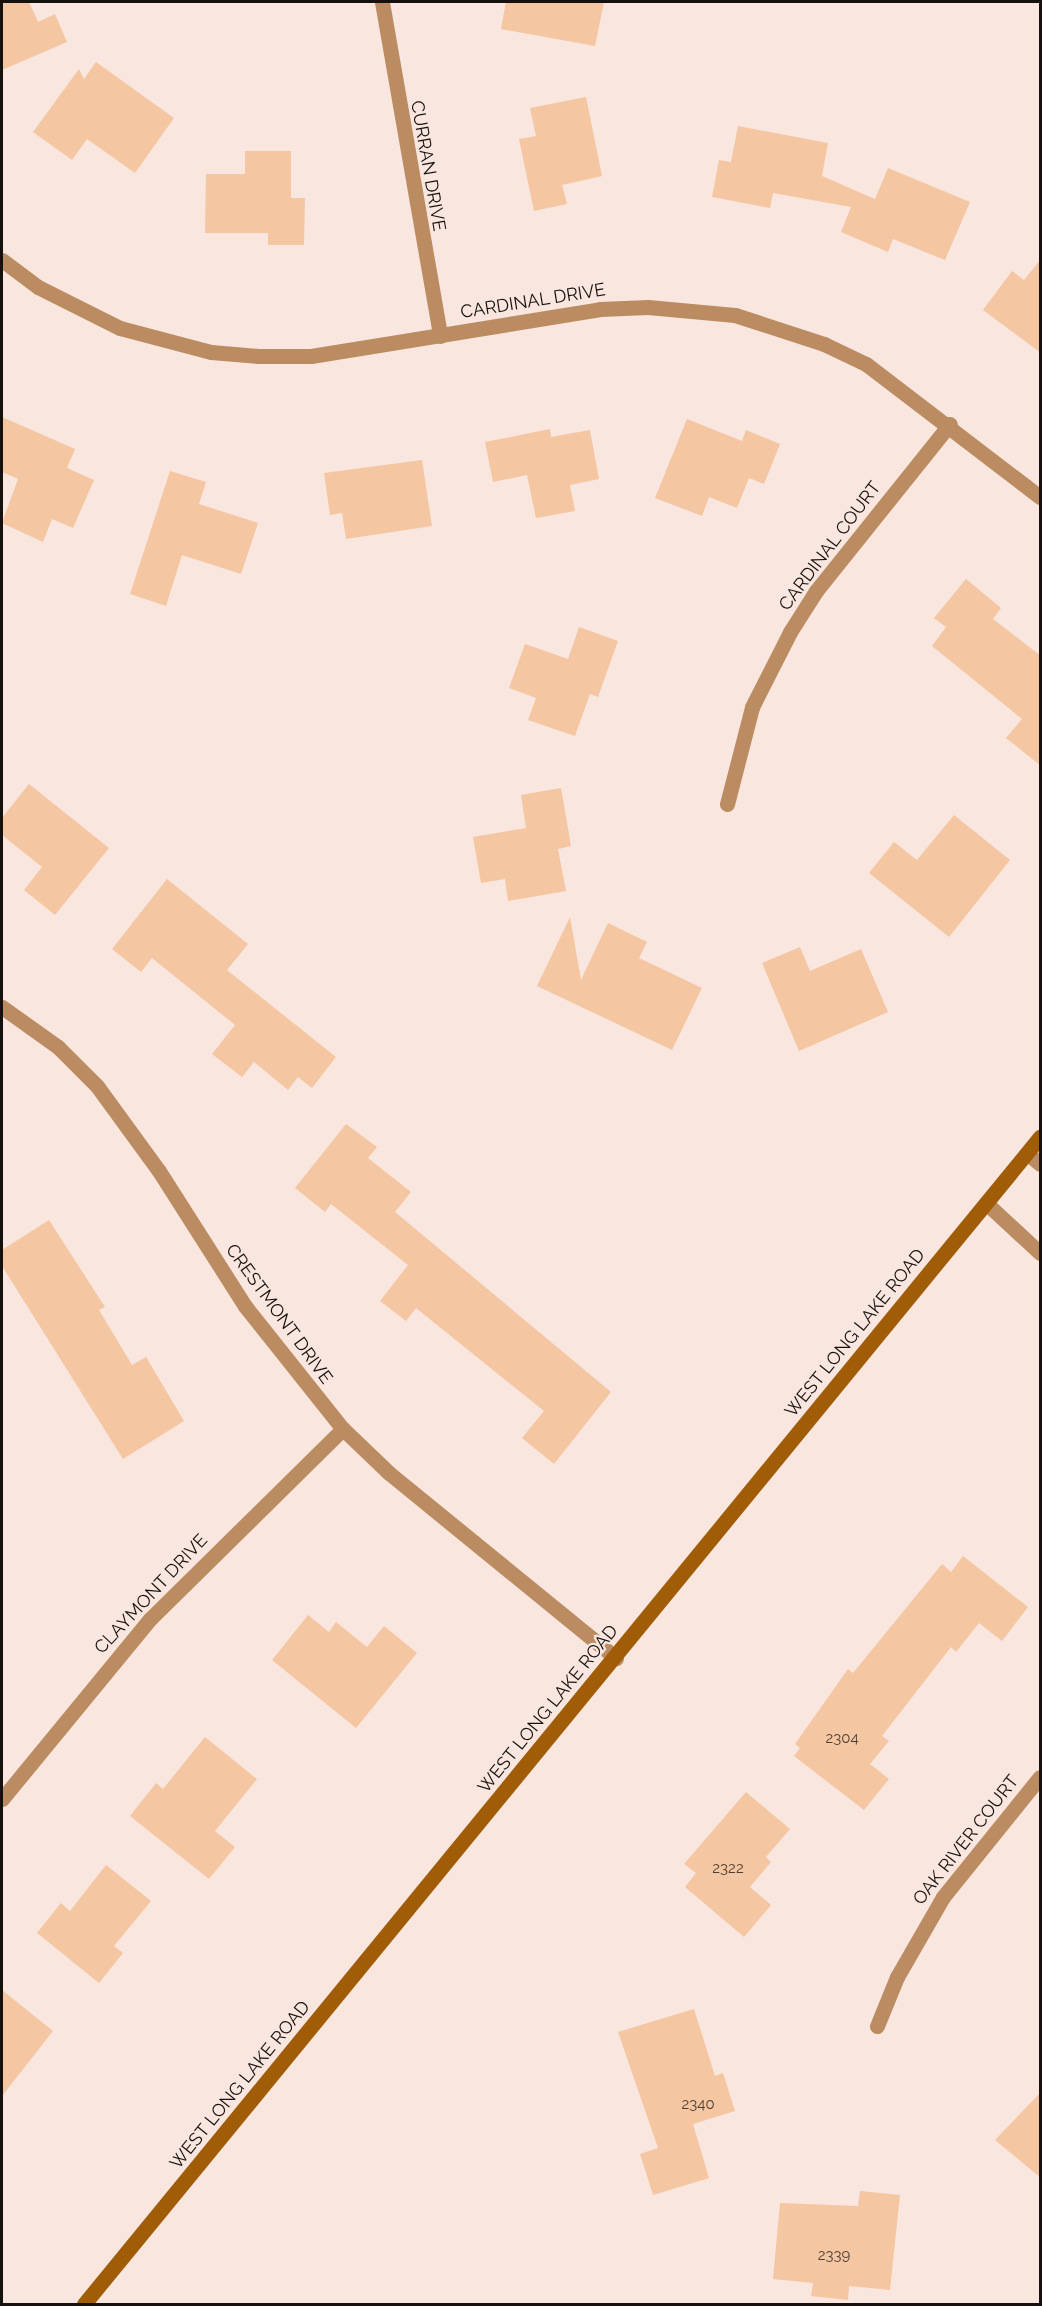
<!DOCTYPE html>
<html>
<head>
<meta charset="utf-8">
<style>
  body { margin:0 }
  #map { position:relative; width:1042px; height:2306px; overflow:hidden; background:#f9e6df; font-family:Raleway,sans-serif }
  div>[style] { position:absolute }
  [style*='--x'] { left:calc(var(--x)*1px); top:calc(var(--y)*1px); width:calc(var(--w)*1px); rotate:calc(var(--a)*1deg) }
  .building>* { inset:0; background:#f4c6a1 }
  .minor>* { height:15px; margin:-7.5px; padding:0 7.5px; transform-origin:7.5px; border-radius:7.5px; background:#bb8c62 }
  .secondary>* { height:15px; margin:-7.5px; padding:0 7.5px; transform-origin:7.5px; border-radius:7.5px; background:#a05c06 }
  span { translate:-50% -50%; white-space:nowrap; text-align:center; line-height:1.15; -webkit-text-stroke:4.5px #f9e6df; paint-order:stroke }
  .number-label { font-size:15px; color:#4e3e33 }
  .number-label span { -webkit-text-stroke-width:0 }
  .street-label { font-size:18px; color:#17110e }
  .frame { position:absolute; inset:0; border:3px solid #17110e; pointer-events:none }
</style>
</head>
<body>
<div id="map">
  <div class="building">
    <div style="clip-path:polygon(2px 2px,29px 2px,38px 22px,55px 14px,67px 42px,2px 70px)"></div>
    <div style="clip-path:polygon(506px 2px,604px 2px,595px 46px,501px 29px)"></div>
    <div style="clip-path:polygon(96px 62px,174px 118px,135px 173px,87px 139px,72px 160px,33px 132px,79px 69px,84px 79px)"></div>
    <div style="clip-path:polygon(586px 97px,602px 176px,562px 185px,567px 204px,534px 211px,519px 139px,536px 136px,530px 108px)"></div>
    <div style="clip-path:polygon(738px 126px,828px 143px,822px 176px,875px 199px,888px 168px,970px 202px,945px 260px,893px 239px,888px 252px,841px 232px,851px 207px,773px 193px,770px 208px,712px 197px,719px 160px,731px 162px)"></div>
    <div style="clip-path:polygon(245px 151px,291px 151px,291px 198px,305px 198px,304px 245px,268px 245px,268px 233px,205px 233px,206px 174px,245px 174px)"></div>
    <div style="clip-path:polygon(1041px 259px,1041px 353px,983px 310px,1012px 271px,1024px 280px)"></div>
    <div style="clip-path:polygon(2px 417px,75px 449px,67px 468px,94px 480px,73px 528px,52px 519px,43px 542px,2px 523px,18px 479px,2px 472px)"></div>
    <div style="clip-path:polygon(687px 419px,742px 441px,746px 430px,780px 444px,764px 484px,749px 478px,737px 508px,709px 497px,702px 516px,655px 498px)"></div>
    <div style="clip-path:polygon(550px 429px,551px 437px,590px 430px,599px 479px,570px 485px,575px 511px,536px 518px,527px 475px,493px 482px,485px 442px)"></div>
    <div style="clip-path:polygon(422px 460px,432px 526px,346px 539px,342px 513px,330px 515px,324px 473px)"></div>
    <div style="clip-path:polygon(170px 471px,206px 482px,199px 504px,258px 523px,241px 574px,182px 555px,166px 606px,130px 594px)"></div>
    <div style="clip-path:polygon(966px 579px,1001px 608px,993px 619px,1041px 656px,1041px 766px,1006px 738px,1022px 719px,932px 646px,946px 627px,934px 618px)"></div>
    <div style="clip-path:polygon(579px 627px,618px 641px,598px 697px,590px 694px,575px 736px,528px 720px,536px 698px,509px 688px,525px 644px,568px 659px)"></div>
    <div style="clip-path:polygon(29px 784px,109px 848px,55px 915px,24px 890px,42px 867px,2px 835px,2px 818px)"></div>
    <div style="clip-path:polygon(561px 788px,571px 846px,558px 849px,566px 891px,508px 901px,505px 879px,481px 883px,473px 837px,526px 828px,521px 795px)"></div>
    <div style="clip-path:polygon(954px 815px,1010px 860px,949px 937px,869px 873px,894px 842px,917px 860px)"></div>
    <div style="clip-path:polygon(167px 879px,248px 944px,227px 970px,336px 1057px,312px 1088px,298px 1077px,288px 1090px,254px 1062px,242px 1077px,212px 1054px,235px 1025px,152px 958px,141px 972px,112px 949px)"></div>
    <div style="clip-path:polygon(570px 917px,581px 980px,608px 923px,647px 942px,639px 958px,702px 988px,672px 1050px,537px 986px)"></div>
    <div style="clip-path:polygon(800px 947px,810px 971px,861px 949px,888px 1012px,799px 1051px,762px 963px)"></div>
    <div style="clip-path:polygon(346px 1124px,377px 1147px,368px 1158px,411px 1192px,395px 1212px,611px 1392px,554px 1464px,522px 1438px,544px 1411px,416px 1308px,406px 1321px,380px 1301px,408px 1265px,331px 1204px,325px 1212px,295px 1188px)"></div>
    <div style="clip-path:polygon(49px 1220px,105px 1307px,99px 1310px,132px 1365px,146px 1357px,184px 1421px,123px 1459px,2px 1266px,2px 1250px)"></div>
    <div style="clip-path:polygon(963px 1556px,1028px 1607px,1002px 1641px,979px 1623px,956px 1652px,951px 1647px,882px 1736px,889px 1741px,870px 1764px,889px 1779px,864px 1810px,794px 1756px,800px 1748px,795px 1744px,848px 1669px,853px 1673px,942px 1564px,951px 1572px)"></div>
    <div style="clip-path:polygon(308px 1615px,329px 1632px,336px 1622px,367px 1647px,384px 1626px,417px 1653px,356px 1728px,272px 1660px)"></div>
    <div style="clip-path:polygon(205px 1737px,257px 1779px,215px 1831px,235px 1847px,209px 1879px,130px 1816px,156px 1783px,163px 1789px)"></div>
    <div style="clip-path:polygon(746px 1792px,790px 1829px,766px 1857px,771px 1862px,750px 1887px,771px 1905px,744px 1937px,685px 1887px,696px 1873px,684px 1864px)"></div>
    <div style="clip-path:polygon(106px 1865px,151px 1901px,114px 1946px,123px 1953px,99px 1983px,37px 1933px,61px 1903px,70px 1911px)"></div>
    <div style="clip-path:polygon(2px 1990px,53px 2031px,2px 2096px)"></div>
    <div style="clip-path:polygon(694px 2009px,715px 2076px,723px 2073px,735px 2111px,693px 2124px,709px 2178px,653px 2195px,640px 2154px,658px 2148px,618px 2032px)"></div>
    <div style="clip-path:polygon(1041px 2092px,1041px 2178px,995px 2140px)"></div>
    <div style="clip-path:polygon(860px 2191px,900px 2195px,890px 2290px,849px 2286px,848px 2300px,811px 2296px,813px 2283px,773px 2279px,780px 2203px,858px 2206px)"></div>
  </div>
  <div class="minor">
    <div style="--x:382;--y:2;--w:339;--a:80.1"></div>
    <div style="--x:2;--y:260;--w:45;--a:36.9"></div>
    <div style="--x:38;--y:287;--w:92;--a:26.6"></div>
    <div style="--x:120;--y:328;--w:94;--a:14.8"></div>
    <div style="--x:211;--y:352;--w:47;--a:4.9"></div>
    <div style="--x:258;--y:356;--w:53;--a:0"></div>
    <div style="--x:311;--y:356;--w:293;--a:-9.2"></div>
    <div style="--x:600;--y:309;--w:48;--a:-2.4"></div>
    <div style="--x:648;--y:307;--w:87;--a:5.3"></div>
    <div style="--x:735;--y:315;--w:94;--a:18"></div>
    <div style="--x:824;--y:344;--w:47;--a:25.5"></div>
    <div style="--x:866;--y:364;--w:219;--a:37.4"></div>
    <div style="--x:727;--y:804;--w:100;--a:-75.5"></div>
    <div style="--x:752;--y:707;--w:84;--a:-63.1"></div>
    <div style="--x:790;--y:632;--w:49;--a:-57.6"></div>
    <div style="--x:816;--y:591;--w:214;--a:-51.3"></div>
    <div style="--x:2;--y:1007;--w:69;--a:35.5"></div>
    <div style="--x:58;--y:1047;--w:55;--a:45"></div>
    <div style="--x:97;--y:1086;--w:105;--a:53.9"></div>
    <div style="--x:159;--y:1171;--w:160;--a:57.5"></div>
    <div style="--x:245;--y:1306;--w:157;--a:51.5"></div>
    <div style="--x:343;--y:1429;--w:64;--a:43.7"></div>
    <div style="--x:389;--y:1473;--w:293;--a:39.2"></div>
    <div style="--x:1027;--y:1153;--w:17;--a:40"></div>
    <div style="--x:986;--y:1203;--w:74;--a:42.8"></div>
    <div style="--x:2;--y:1799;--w:233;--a:-50.6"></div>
    <div style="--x:150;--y:1619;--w:271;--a:-44.6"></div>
    <div style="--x:877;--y:2026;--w:53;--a:-67.8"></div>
    <div style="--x:897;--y:1977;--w:92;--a:-60.1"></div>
    <div style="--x:943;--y:1897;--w:154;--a:-51.1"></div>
  </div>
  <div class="secondary">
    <div style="--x:84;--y:2304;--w:1509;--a:-50.68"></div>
  </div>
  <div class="number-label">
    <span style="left:842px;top:1739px">2304</span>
    <span style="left:728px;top:1869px">2322</span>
    <span style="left:698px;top:2105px">2340</span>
    <span style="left:834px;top:2256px">2339</span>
  </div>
  <div class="street-label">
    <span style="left:428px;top:166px;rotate:80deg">CURRAN DRIVE</span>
    <span style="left:533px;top:301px;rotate:-9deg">CARDINAL DRIVE</span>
    <span style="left:830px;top:546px;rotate:-53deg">CARDINAL COURT</span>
    <span style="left:279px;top:1314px;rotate:54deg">CRESTMONT DRIVE</span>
    <span style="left:855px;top:1333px;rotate:-51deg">WEST LONG LAKE ROAD</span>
    <span style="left:151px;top:1594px;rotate:-47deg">CLAYMONT DRIVE</span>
    <span style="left:548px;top:1709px;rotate:-51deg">WEST LONG LAKE ROAD</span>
    <span style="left:966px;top:1840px;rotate:-52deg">OAK RIVER COURT</span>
    <span style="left:240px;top:2085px;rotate:-51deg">WEST LONG LAKE ROAD</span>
  </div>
  <div class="frame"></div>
</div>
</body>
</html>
